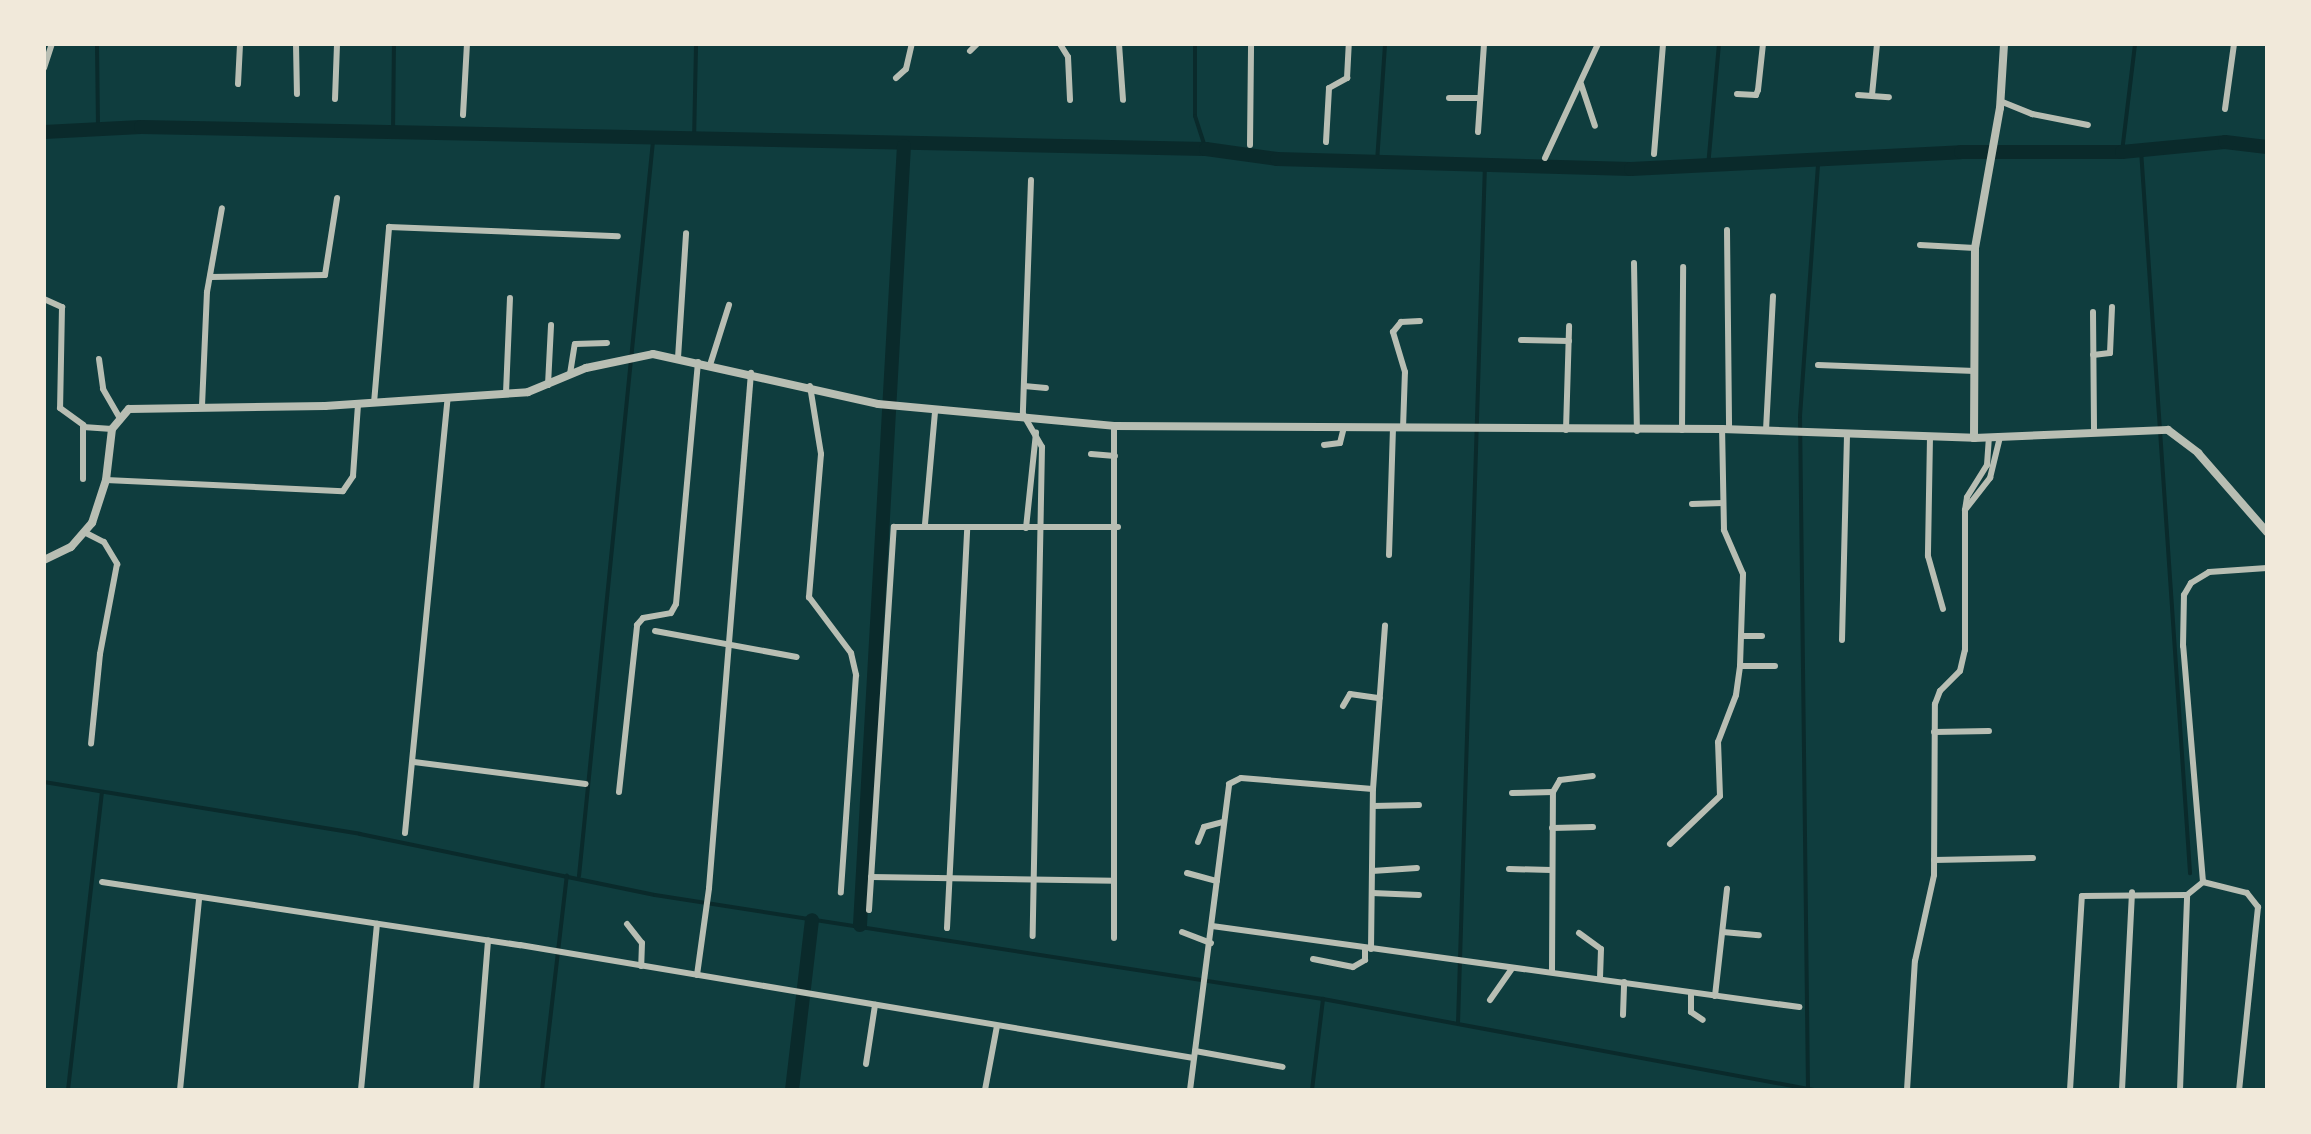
<!DOCTYPE html>
<html>
<head>
<meta charset="utf-8">
<style>
  body { margin:0 }
  #map { position:relative; width:2311px; height:1134px; overflow:hidden; background:#0f3d3e; font-family:Jost,sans-serif }
  div>[style] { position:absolute }
  [style*='--x'] { left:calc(var(--x)*1px); top:calc(var(--y)*1px); width:calc(var(--w)*1px); rotate:calc(var(--a)*1deg) }
  .stream>* { height:4px; margin:-2px; padding:0 2px; transform-origin:2px; border-radius:2px; background:#0a2a2b }
  .canal>* { height:14px; margin:-7px; padding:0 7px; transform-origin:7px; border-radius:7px; background:#0a2a2b }
  .minor>* { height:6px; margin:-3px; padding:0 3px; transform-origin:3px; border-radius:3px; background:#b8beb3 }
  .tertiary>* { height:8px; margin:-4px; padding:0 4px; transform-origin:4px; border-radius:4px; background:#b8beb3 }
  span { translate:-50% -50%; white-space:nowrap; text-align:center; line-height:1.15; -webkit-text-stroke:6px #f1e9da; paint-order:stroke }
  .frame { position:absolute; inset:0; border:46px solid #f1e9da; pointer-events:none }
</style>
</head>
<body>
<div id="map">
  <div class="stream">
    <div style="--x:97;--y:44;--w:85;--a:89.3"></div>
    <div style="--x:1195;--y:44;--w:72;--a:90"></div>
    <div style="--x:1195;--y:116;--w:35;--a:72"></div>
    <div style="--x:393;--y:134;--w:90;--a:-89.4"></div>
    <div style="--x:694;--y:142;--w:98;--a:-88.8"></div>
    <div style="--x:2141;--y:150;--w:725;--a:86.12"></div>
    <div style="--x:2122;--y:152;--w:109;--a:-83.1"></div>
    <div style="--x:1377;--y:162;--w:118;--a:-86.1"></div>
    <div style="--x:1708;--y:167;--w:123;--a:-84.9"></div>
    <div style="--x:44;--y:782;--w:320;--a:9.3"></div>
    <div style="--x:360;--y:834;--w:301;--a:11.7"></div>
    <div style="--x:655;--y:895;--w:676;--a:8.85"></div>
    <div style="--x:1323;--y:999;--w:499;--a:10.5"></div>
    <div style="--x:579;--y:876;--w:739;--a:-84.25"></div>
    <div style="--x:1458;--y:1023;--w:859;--a:-88.2"></div>
    <div style="--x:1808;--y:1089;--w:673;--a:-90.68"></div>
    <div style="--x:1800;--y:416;--w:255;--a:-85.9"></div>
    <div style="--x:68;--y:1090;--w:300;--a:-83.5"></div>
    <div style="--x:542;--y:1090;--w:216;--a:-83.4"></div>
    <div style="--x:1312;--y:1090;--w:92;--a:-83.1"></div>
  </div>
  <div class="canal">
    <div style="--x:44;--y:132;--w:97;--a:-3"></div>
    <div style="--x:141;--y:127;--w:1065;--a:1.18"></div>
    <div style="--x:1206;--y:149;--w:72;--a:8"></div>
    <div style="--x:1277;--y:159;--w:354;--a:1.6"></div>
    <div style="--x:1631;--y:169;--w:330;--a:-2.9"></div>
    <div style="--x:1961;--y:152;--w:161;--a:0"></div>
    <div style="--x:2122;--y:152;--w:103;--a:-5.5"></div>
    <div style="--x:2225;--y:142;--w:42;--a:6.8"></div>
    <div style="--x:860;--y:925;--w:780;--a:-86.77"></div>
    <div style="--x:792;--y:1090;--w:171;--a:-83.3"></div>
  </div>
  <div class="minor">
    <div style="--x:296;--y:44;--w:50;--a:88.9"></div>
    <div style="--x:1060;--y:44;--w:15;--a:58"></div>
    <div style="--x:1068;--y:57;--w:43;--a:87.3"></div>
    <div style="--x:1119;--y:44;--w:56;--a:85.9"></div>
    <div style="--x:970;--y:51;--w:10;--a:-45"></div>
    <div style="--x:44;--y:68;--w:25;--a:-72"></div>
    <div style="--x:896;--y:78;--w:13;--a:-42"></div>
    <div style="--x:906;--y:69;--w:26;--a:-77"></div>
    <div style="--x:238;--y:84;--w:40;--a:-87.1"></div>
    <div style="--x:1581;--y:84;--w:44;--a:71.6"></div>
    <div style="--x:1737;--y:94;--w:19;--a:3"></div>
    <div style="--x:1756;--y:95;--w:5;--a:-68"></div>
    <div style="--x:1758;--y:90;--w:46;--a:-83.8"></div>
    <div style="--x:1858;--y:95;--w:31;--a:4"></div>
    <div style="--x:1872;--y:95;--w:51;--a:-84.4"></div>
    <div style="--x:1449;--y:98;--w:31;--a:0"></div>
    <div style="--x:335;--y:99;--w:55;--a:-87.9"></div>
    <div style="--x:2000;--y:101;--w:35;--a:22"></div>
    <div style="--x:2032;--y:114;--w:57;--a:11.1"></div>
    <div style="--x:2225;--y:109;--w:66;--a:-82.1"></div>
    <div style="--x:463;--y:115;--w:71;--a:-86.8"></div>
    <div style="--x:1478;--y:132;--w:88;--a:-86.1"></div>
    <div style="--x:1326;--y:142;--w:54;--a:-86.8"></div>
    <div style="--x:1329;--y:88;--w:21;--a:-29"></div>
    <div style="--x:1347;--y:78;--w:34;--a:-87"></div>
    <div style="--x:1250;--y:145;--w:101;--a:-89.4"></div>
    <div style="--x:1654;--y:154;--w:110;--a:-85.3"></div>
    <div style="--x:1545;--y:158;--w:126;--a:-65.1"></div>
    <div style="--x:1031;--y:180;--w:234;--a:92"></div>
    <div style="--x:1023;--y:414;--w:38;--a:60"></div>
    <div style="--x:1042;--y:447;--w:489;--a:91.1"></div>
    <div style="--x:1727;--y:230;--w:199;--a:89.4"></div>
    <div style="--x:1920;--y:245;--w:55;--a:3.1"></div>
    <div style="--x:1634;--y:263;--w:168;--a:89"></div>
    <div style="--x:211;--y:277;--w:114;--a:-1"></div>
    <div style="--x:325;--y:275;--w:78;--a:-81.1"></div>
    <div style="--x:44;--y:299;--w:20;--a:24"></div>
    <div style="--x:62;--y:307;--w:101;--a:91.1"></div>
    <div style="--x:60;--y:408;--w:29;--a:36"></div>
    <div style="--x:83;--y:425;--w:54;--a:90"></div>
    <div style="--x:2093;--y:312;--w:121;--a:89.5"></div>
    <div style="--x:1521;--y:340;--w:48;--a:1.2"></div>
    <div style="--x:2093;--y:355;--w:17;--a:-7"></div>
    <div style="--x:2110;--y:353;--w:46;--a:-87.5"></div>
    <div style="--x:678;--y:358;--w:125;--a:-86.3"></div>
    <div style="--x:99;--y:359;--w:30;--a:82"></div>
    <div style="--x:103;--y:389;--w:32;--a:60"></div>
    <div style="--x:710;--y:365;--w:63;--a:-72.4"></div>
    <div style="--x:1818;--y:365;--w:157;--a:2.2"></div>
    <div style="--x:570;--y:374;--w:30;--a:-81"></div>
    <div style="--x:575;--y:344;--w:32;--a:-2"></div>
    <div style="--x:548;--y:385;--w:60;--a:-87.1"></div>
    <div style="--x:810;--y:386;--w:69;--a:80.8"></div>
    <div style="--x:821;--y:454;--w:144;--a:94.8"></div>
    <div style="--x:809;--y:597;--w:70;--a:53.1"></div>
    <div style="--x:851;--y:653;--w:23;--a:77"></div>
    <div style="--x:856;--y:675;--w:218;--a:94"></div>
    <div style="--x:1024;--y:386;--w:22;--a:5"></div>
    <div style="--x:506;--y:393;--w:95;--a:-87.6"></div>
    <div style="--x:374;--y:403;--w:177;--a:-85.1"></div>
    <div style="--x:389;--y:227;--w:229;--a:2.3"></div>
    <div style="--x:202;--y:406;--w:114;--a:-87.5"></div>
    <div style="--x:207;--y:292;--w:85;--a:-79.9"></div>
    <div style="--x:83;--y:427;--w:29;--a:4"></div>
    <div style="--x:1403;--y:428;--w:56;--a:-88"></div>
    <div style="--x:1405;--y:372;--w:42;--a:-106.7"></div>
    <div style="--x:1393;--y:332;--w:13;--a:-51"></div>
    <div style="--x:1401;--y:322;--w:19;--a:-3"></div>
    <div style="--x:1566;--y:430;--w:104;--a:-88.3"></div>
    <div style="--x:1682;--y:430;--w:163;--a:-89.6"></div>
    <div style="--x:1766;--y:430;--w:134;--a:-87"></div>
    <div style="--x:1930;--y:437;--w:119;--a:91"></div>
    <div style="--x:1928;--y:556;--w:55;--a:74.2"></div>
    <div style="--x:1324;--y:445;--w:16;--a:-7"></div>
    <div style="--x:1340;--y:443;--w:16;--a:-76"></div>
    <div style="--x:1091;--y:454;--w:24;--a:5"></div>
    <div style="--x:106;--y:480;--w:237;--a:2.7"></div>
    <div style="--x:343;--y:491;--w:18;--a:-56"></div>
    <div style="--x:353;--y:476;--w:72;--a:-86"></div>
    <div style="--x:1692;--y:504;--w:31;--a:-2"></div>
    <div style="--x:1965;--y:510;--w:41;--a:-52"></div>
    <div style="--x:1990;--y:478;--w:42;--a:-76.3"></div>
    <div style="--x:925;--y:524;--w:113;--a:-84.9"></div>
    <div style="--x:1026;--y:528;--w:96;--a:-84"></div>
    <div style="--x:86;--y:533;--w:20;--a:27"></div>
    <div style="--x:104;--y:542;--w:26;--a:59"></div>
    <div style="--x:117;--y:564;--w:92;--a:100.7"></div>
    <div style="--x:100;--y:654;--w:90;--a:95.7"></div>
    <div style="--x:1389;--y:555;--w:127;--a:-88.2"></div>
    <div style="--x:655;--y:631;--w:144;--a:10.4"></div>
    <div style="--x:1743;--y:636;--w:19;--a:0"></div>
    <div style="--x:1842;--y:640;--w:207;--a:-88.6"></div>
    <div style="--x:1740;--y:666;--w:35;--a:0"></div>
    <div style="--x:1343;--y:706;--w:14;--a:-60"></div>
    <div style="--x:1350;--y:694;--w:30;--a:8"></div>
    <div style="--x:1934;--y:732;--w:55;--a:-1"></div>
    <div style="--x:414;--y:762;--w:173;--a:7.3"></div>
    <div style="--x:619;--y:792;--w:168;--a:-83.8"></div>
    <div style="--x:637;--y:625;--w:9;--a:-49"></div>
    <div style="--x:643;--y:618;--w:28;--a:-10"></div>
    <div style="--x:671;--y:613;--w:10;--a:-61"></div>
    <div style="--x:676;--y:604;--w:243;--a:-84.8"></div>
    <div style="--x:1512;--y:793;--w:41;--a:-1.4"></div>
    <div style="--x:1373;--y:806;--w:46;--a:-1.2"></div>
    <div style="--x:1552;--y:828;--w:41;--a:-1.4"></div>
    <div style="--x:405;--y:833;--w:438;--a:-84.4"></div>
    <div style="--x:1198;--y:842;--w:16;--a:-68"></div>
    <div style="--x:1204;--y:827;--w:20;--a:-15"></div>
    <div style="--x:1670;--y:844;--w:69;--a:-43.8"></div>
    <div style="--x:1720;--y:796;--w:54;--a:-92.1"></div>
    <div style="--x:1718;--y:742;--w:50;--a:-69"></div>
    <div style="--x:1736;--y:695;--w:29;--a:-82"></div>
    <div style="--x:1740;--y:666;--w:92;--a:-88.1"></div>
    <div style="--x:1743;--y:574;--w:48;--a:-113.4"></div>
    <div style="--x:1724;--y:530;--w:101;--a:-91.1"></div>
    <div style="--x:1934;--y:860;--w:99;--a:-1.2"></div>
    <div style="--x:1509;--y:869;--w:42;--a:1.4"></div>
    <div style="--x:1372;--y:871;--w:45;--a:-3.8"></div>
    <div style="--x:1187;--y:873;--w:31;--a:15"></div>
    <div style="--x:871;--y:877;--w:243;--a:0.9"></div>
    <div style="--x:102;--y:882;--w:423;--a:8.6"></div>
    <div style="--x:520;--y:945;--w:683;--a:9.52"></div>
    <div style="--x:2203;--y:882;--w:237;--a:-94.8"></div>
    <div style="--x:2183;--y:646;--w:51;--a:-88.9"></div>
    <div style="--x:2184;--y:595;--w:14;--a:-60"></div>
    <div style="--x:2191;--y:583;--w:21;--a:-31"></div>
    <div style="--x:2209;--y:572;--w:58;--a:-3.9"></div>
    <div style="--x:2203;--y:882;--w:45;--a:14"></div>
    <div style="--x:2247;--y:893;--w:18;--a:52"></div>
    <div style="--x:2258;--y:907;--w:184;--a:95.9"></div>
    <div style="--x:1372;--y:893;--w:47;--a:2.4"></div>
    <div style="--x:869;--y:910;--w:384;--a:-86.3"></div>
    <div style="--x:894;--y:527;--w:224;--a:0"></div>
    <div style="--x:627;--y:924;--w:24;--a:52"></div>
    <div style="--x:642;--y:943;--w:23;--a:92"></div>
    <div style="--x:1212;--y:926;--w:593;--a:7.86"></div>
    <div style="--x:947;--y:928;--w:401;--a:-87.1"></div>
    <div style="--x:1182;--y:932;--w:31;--a:21"></div>
    <div style="--x:1723;--y:932;--w:36;--a:5"></div>
    <div style="--x:1579;--y:933;--w:27;--a:36"></div>
    <div style="--x:1601;--y:949;--w:30;--a:92"></div>
    <div style="--x:1114;--y:938;--w:512;--a:-90"></div>
    <div style="--x:1371;--y:949;--w:160;--a:-89.3"></div>
    <div style="--x:1313;--y:959;--w:41;--a:11.3"></div>
    <div style="--x:1353;--y:967;--w:14;--a:-30"></div>
    <div style="--x:1365;--y:960;--w:12;--a:-90"></div>
    <div style="--x:1552;--y:972;--w:180;--a:-89.7"></div>
    <div style="--x:1553;--y:792;--w:14;--a:-60"></div>
    <div style="--x:1560;--y:780;--w:33;--a:-7"></div>
    <div style="--x:697;--y:975;--w:88;--a:-82.1"></div>
    <div style="--x:709;--y:888;--w:517;--a:-85.34"></div>
    <div style="--x:1691;--y:993;--w:19;--a:90"></div>
    <div style="--x:1691;--y:1012;--w:14;--a:34"></div>
    <div style="--x:1715;--y:996;--w:108;--a:-83.6"></div>
    <div style="--x:1490;--y:1000;--w:39;--a:-55"></div>
    <div style="--x:1623;--y:1015;--w:33;--a:-88"></div>
    <div style="--x:1195;--y:1051;--w:89;--a:10.3"></div>
    <div style="--x:866;--y:1064;--w:60;--a:-81.3"></div>
    <div style="--x:180;--y:1090;--w:193;--a:-84.3"></div>
    <div style="--x:361;--y:1090;--w:167;--a:-84.5"></div>
    <div style="--x:476;--y:1090;--w:150;--a:-85.4"></div>
    <div style="--x:985;--y:1090;--w:65;--a:-79.4"></div>
    <div style="--x:1190;--y:1090;--w:308;--a:-82.7"></div>
    <div style="--x:1229;--y:784;--w:13;--a:-27"></div>
    <div style="--x:1241;--y:778;--w:132;--a:4.8"></div>
    <div style="--x:1373;--y:789;--w:164;--a:-85.8"></div>
    <div style="--x:1907;--y:1090;--w:129;--a:-86.5"></div>
    <div style="--x:1915;--y:961;--w:88;--a:-77.5"></div>
    <div style="--x:1934;--y:875;--w:171;--a:-89.7"></div>
    <div style="--x:1935;--y:704;--w:14;--a:-69"></div>
    <div style="--x:1940;--y:691;--w:28;--a:-45"></div>
    <div style="--x:1960;--y:671;--w:22;--a:-77"></div>
    <div style="--x:1965;--y:650;--w:140;--a:-90"></div>
    <div style="--x:1965;--y:510;--w:13;--a:-81"></div>
    <div style="--x:1967;--y:497;--w:38;--a:-58"></div>
    <div style="--x:1987;--y:465;--w:27;--a:-86"></div>
    <div style="--x:2070;--y:1090;--w:194;--a:-86.5"></div>
    <div style="--x:2082;--y:896;--w:105;--a:-0.5"></div>
    <div style="--x:2187;--y:895;--w:21;--a:-39"></div>
    <div style="--x:2122;--y:1090;--w:198;--a:-87.1"></div>
    <div style="--x:2180;--y:1090;--w:195;--a:-87.9"></div>
  </div>
  <div class="tertiary">
    <div style="--x:1974;--y:438;--w:190;--a:-89.7"></div>
    <div style="--x:1975;--y:248;--w:142;--a:-79.9"></div>
    <div style="--x:2000;--y:108;--w:64;--a:-86.4"></div>
    <div style="--x:44;--y:560;--w:30;--a:-26"></div>
    <div style="--x:71;--y:547;--w:32;--a:-49"></div>
    <div style="--x:92;--y:523;--w:45;--a:-72"></div>
    <div style="--x:106;--y:480;--w:51;--a:-83.3"></div>
    <div style="--x:112;--y:429;--w:26;--a:-50"></div>
    <div style="--x:129;--y:409;--w:196;--a:-0.9"></div>
    <div style="--x:325;--y:406;--w:203;--a:-3.9"></div>
    <div style="--x:528;--y:392;--w:63;--a:-22.5"></div>
    <div style="--x:586;--y:368;--w:68;--a:-11.8"></div>
    <div style="--x:653;--y:354;--w:230;--a:12.5"></div>
    <div style="--x:878;--y:404;--w:237;--a:5.3"></div>
    <div style="--x:1114;--y:426;--w:608;--a:0.28"></div>
    <div style="--x:1722;--y:429;--w:252;--a:2"></div>
    <div style="--x:1974;--y:438;--w:194;--a:-2.4"></div>
    <div style="--x:2168;--y:430;--w:38;--a:37"></div>
    <div style="--x:2198;--y:453;--w:105;--a:48.9"></div>
  </div>
  <div class="frame"></div>
</div>
</body>
</html>
